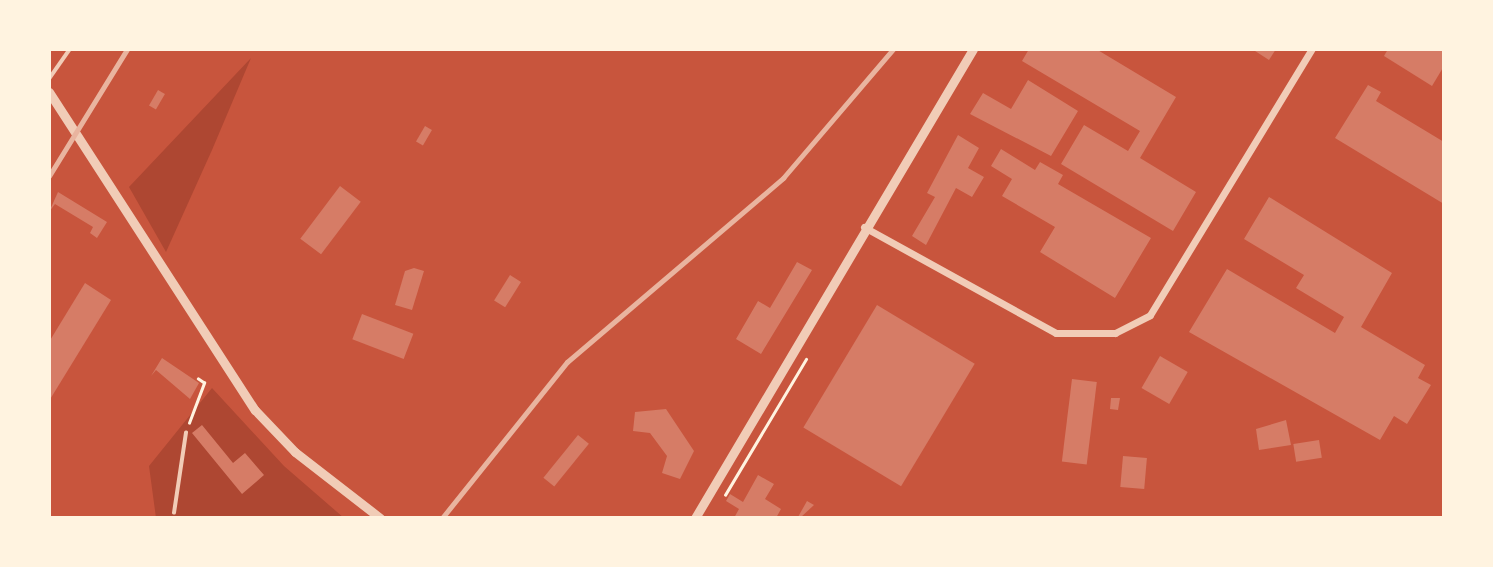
<!DOCTYPE html>
<html>
<head>
<meta charset="utf-8">
<style>
  body { margin:0 }
  #map { position:relative; width:1493px; height:567px; overflow:hidden; background:#c8553d; font-family:"Public Sans",sans-serif }
  div>[style] { position:absolute }
  [style*='--x'] { left:calc(var(--x)*1px); top:calc(var(--y)*1px); width:calc(var(--w)*1px); rotate:calc(var(--a)*1deg) }
  .green>* { inset:0; background:#ae4732 }
  .building>* { inset:0; background:#d67c66; transform-origin:0 0 }
  .path>* { height:2.5px; margin:-1.25px; padding:0 1.25px; transform-origin:1.25px; border-radius:1.25px; background:#fff3e0 }
  .service>* { height:3.5px; margin:-1.75px; padding:0 1.75px; transform-origin:1.75px; border-radius:1.75px; background:#f1ccb7 }
  .minor>* { height:7px; margin:-3.5px; padding:0 3.5px; transform-origin:3.5px; border-radius:3.5px; background:#f1ccb7 }
  .tertiary>* { height:9px; margin:-4.5px; padding:0 4.5px; transform-origin:4.5px; border-radius:4.5px; background:#f1ccb7 }
  .rail>* { height:5px; margin:-2.5px; padding:0 2.5px; transform-origin:2.5px; border-radius:2.5px; background:#e9b49f }
  span { translate:-50% -50%; white-space:nowrap; text-align:center; line-height:1.15; -webkit-text-stroke:5px #fff3e0; paint-order:stroke }
  .frame { position:absolute; inset:0; border:51px solid #fff3e0; pointer-events:none }
</style>
</head>
<body>
<div id="map">
  <div class="green">
    <div style="clip-path:polygon(251px 58px,212px 150px,166px 252px,129px 187px)"></div>
    <div style="clip-path:polygon(212px 388px,284px 466px,344px 518px,156px 518px,149px 466px)"></div>
  </div>
  <div class="building">
    <div style="clip-path:polygon(1029px 49px,1096px 49px,1176px 97px,1140px 158px,1196px 192px,1173px 231px,1061px 164px,1084px 125px,1128px 151px,1140px 131px,1022px 61px)"></div>
    <div style="clip-path:polygon(1252px 49px,1276px 49px,1269px 60px)"></div>
    <div style="clip-path:polygon(1388px 49px,1444px 49px,1444px 66px,1432px 86px,1384px 56px)"></div>
    <div style="clip-path:polygon(1028px 80px,1078px 111px,1051px 156px,970px 114px,983px 93px,1011px 109px)"></div>
    <div style="clip-path:polygon(1368px 85px,1381px 92px,1376px 101px,1444px 142px,1444px 204px,1335px 138px)"></div>
    <div style="left:158px;top:90px;width:8px;height:18px;rotate:30deg"></div>
    <div style="left:425px;top:126px;width:8px;height:18px;rotate:30deg"></div>
    <div style="clip-path:polygon(958px 135px,979px 148px,968px 168px,984px 177px,972px 197px,956px 188px,926px 245px,912px 236px,935px 197px,927px 193px)"></div>
    <div style="clip-path:polygon(1001px 149px,1035px 170px,1040px 162px,1063px 175px,1058px 184px,1151px 238px,1115px 298px,1040px 252px,1055px 227px,1002px 196px,1012px 179px,991px 166px)"></div>
    <div style="left:340px;top:186px;width:26px;height:66px;rotate:37deg"></div>
    <div style="clip-path:polygon(58px 192px,107px 222px,97px 238px,90px 233px,93px 227px,55px 204px,49px 212px)"></div>
    <div style="clip-path:polygon(1269px 197px,1392px 273px,1361px 327px,1425px 365px,1418px 378px,1431px 385px,1407px 424px,1394px 416px,1380px 440px,1189px 332px,1227px 269px,1335px 333px,1344px 317px,1296px 288px,1304px 275px,1244px 239px)"></div>
    <div style="clip-path:polygon(797px 262px,812px 270px,761px 354px,736px 339px,758px 301px,770px 308px)"></div>
    <div style="clip-path:polygon(414px 268px,424px 271px,412px 310px,395px 305px,405px 271px)"></div>
    <div style="left:510px;top:275px;width:13px;height:30px;rotate:32deg"></div>
    <div style="clip-path:polygon(85px 283px,111px 300px,49px 401px,49px 342px)"></div>
    <div style="left:877px;top:305px;width:114px;height:143px;rotate:31deg"></div>
    <div style="left:362px;top:314px;width:55px;height:27px;rotate:21deg"></div>
    <div style="left:1160px;top:356px;width:32px;height:37px;rotate:30deg"></div>
    <div style="clip-path:polygon(162px 358px,199px 383px,190px 399px,156px 370px,151px 376px)"></div>
    <div style="left:1072px;top:379px;width:25px;height:83px;rotate:7deg"></div>
    <div style="clip-path:polygon(1111px 398px,1120px 398px,1118px 410px,1110px 409px)"></div>
    <div style="clip-path:polygon(666px 409px,694px 451px,680px 479px,662px 473px,667px 456px,650px 433px,633px 431px,635px 412px)"></div>
    <div style="clip-path:polygon(1286px 420px,1291px 445px,1259px 450px,1256px 429px)"></div>
    <div style="clip-path:polygon(202px 425px,233px 463px,245px 453px,264px 475px,242px 494px,192px 433px)"></div>
    <div style="left:578px;top:435px;width:14px;height:55px;rotate:39deg"></div>
    <div style="left:1319px;top:440px;width:18px;height:26px;rotate:81deg"></div>
    <div style="left:1123px;top:456px;width:24px;height:31px;rotate:5deg"></div>
    <div style="clip-path:polygon(758px 475px,774px 484px,765px 499px,781px 509px,776px 518px,734px 518px,739px 509px,726px 501px,730px 494px,743px 502px)"></div>
    <div style="clip-path:polygon(807px 501px,814px 505px,800px 518px,798px 517px)"></div>
  </div>
  <div class="path">
    <div style="--x:189;--y:423;--w:43;--a:-69.4"></div>
    <div style="--x:204;--y:383;--w:7;--a:-146"></div>
    <div style="--x:725;--y:495;--w:158;--a:-59.2"></div>
  </div>
  <div class="service">
    <div style="--x:49;--y:79;--w:37;--a:-55"></div>
    <div style="--x:174;--y:513;--w:81;--a:-81.5"></div>
  </div>
  <div class="minor">
    <div style="--x:864;--y:227;--w:219;--a:28.9"></div>
    <div style="--x:1056;--y:333;--w:59;--a:0"></div>
    <div style="--x:1115;--y:333;--w:39;--a:-27"></div>
    <div style="--x:1150;--y:315;--w:311;--a:-58.7"></div>
  </div>
  <div class="tertiary">
    <div style="--x:49;--y:92;--w:379;--a:57.1"></div>
    <div style="--x:255;--y:410;--w:58;--a:46.4"></div>
    <div style="--x:295;--y:452;--w:108;--a:37.8"></div>
    <div style="--x:695;--y:518;--w:545;--a:-59.34"></div>
  </div>
  <div class="rail">
    <div style="--x:49;--y:176;--w:149;--a:-58.4"></div>
    <div style="--x:442;--y:518;--w:200;--a:-51.3"></div>
    <div style="--x:567;--y:362;--w:284;--a:-40.4"></div>
    <div style="--x:783;--y:178;--w:170;--a:-49.5"></div>
  </div>
  <div class="frame"></div>
</div>
</body>
</html>
